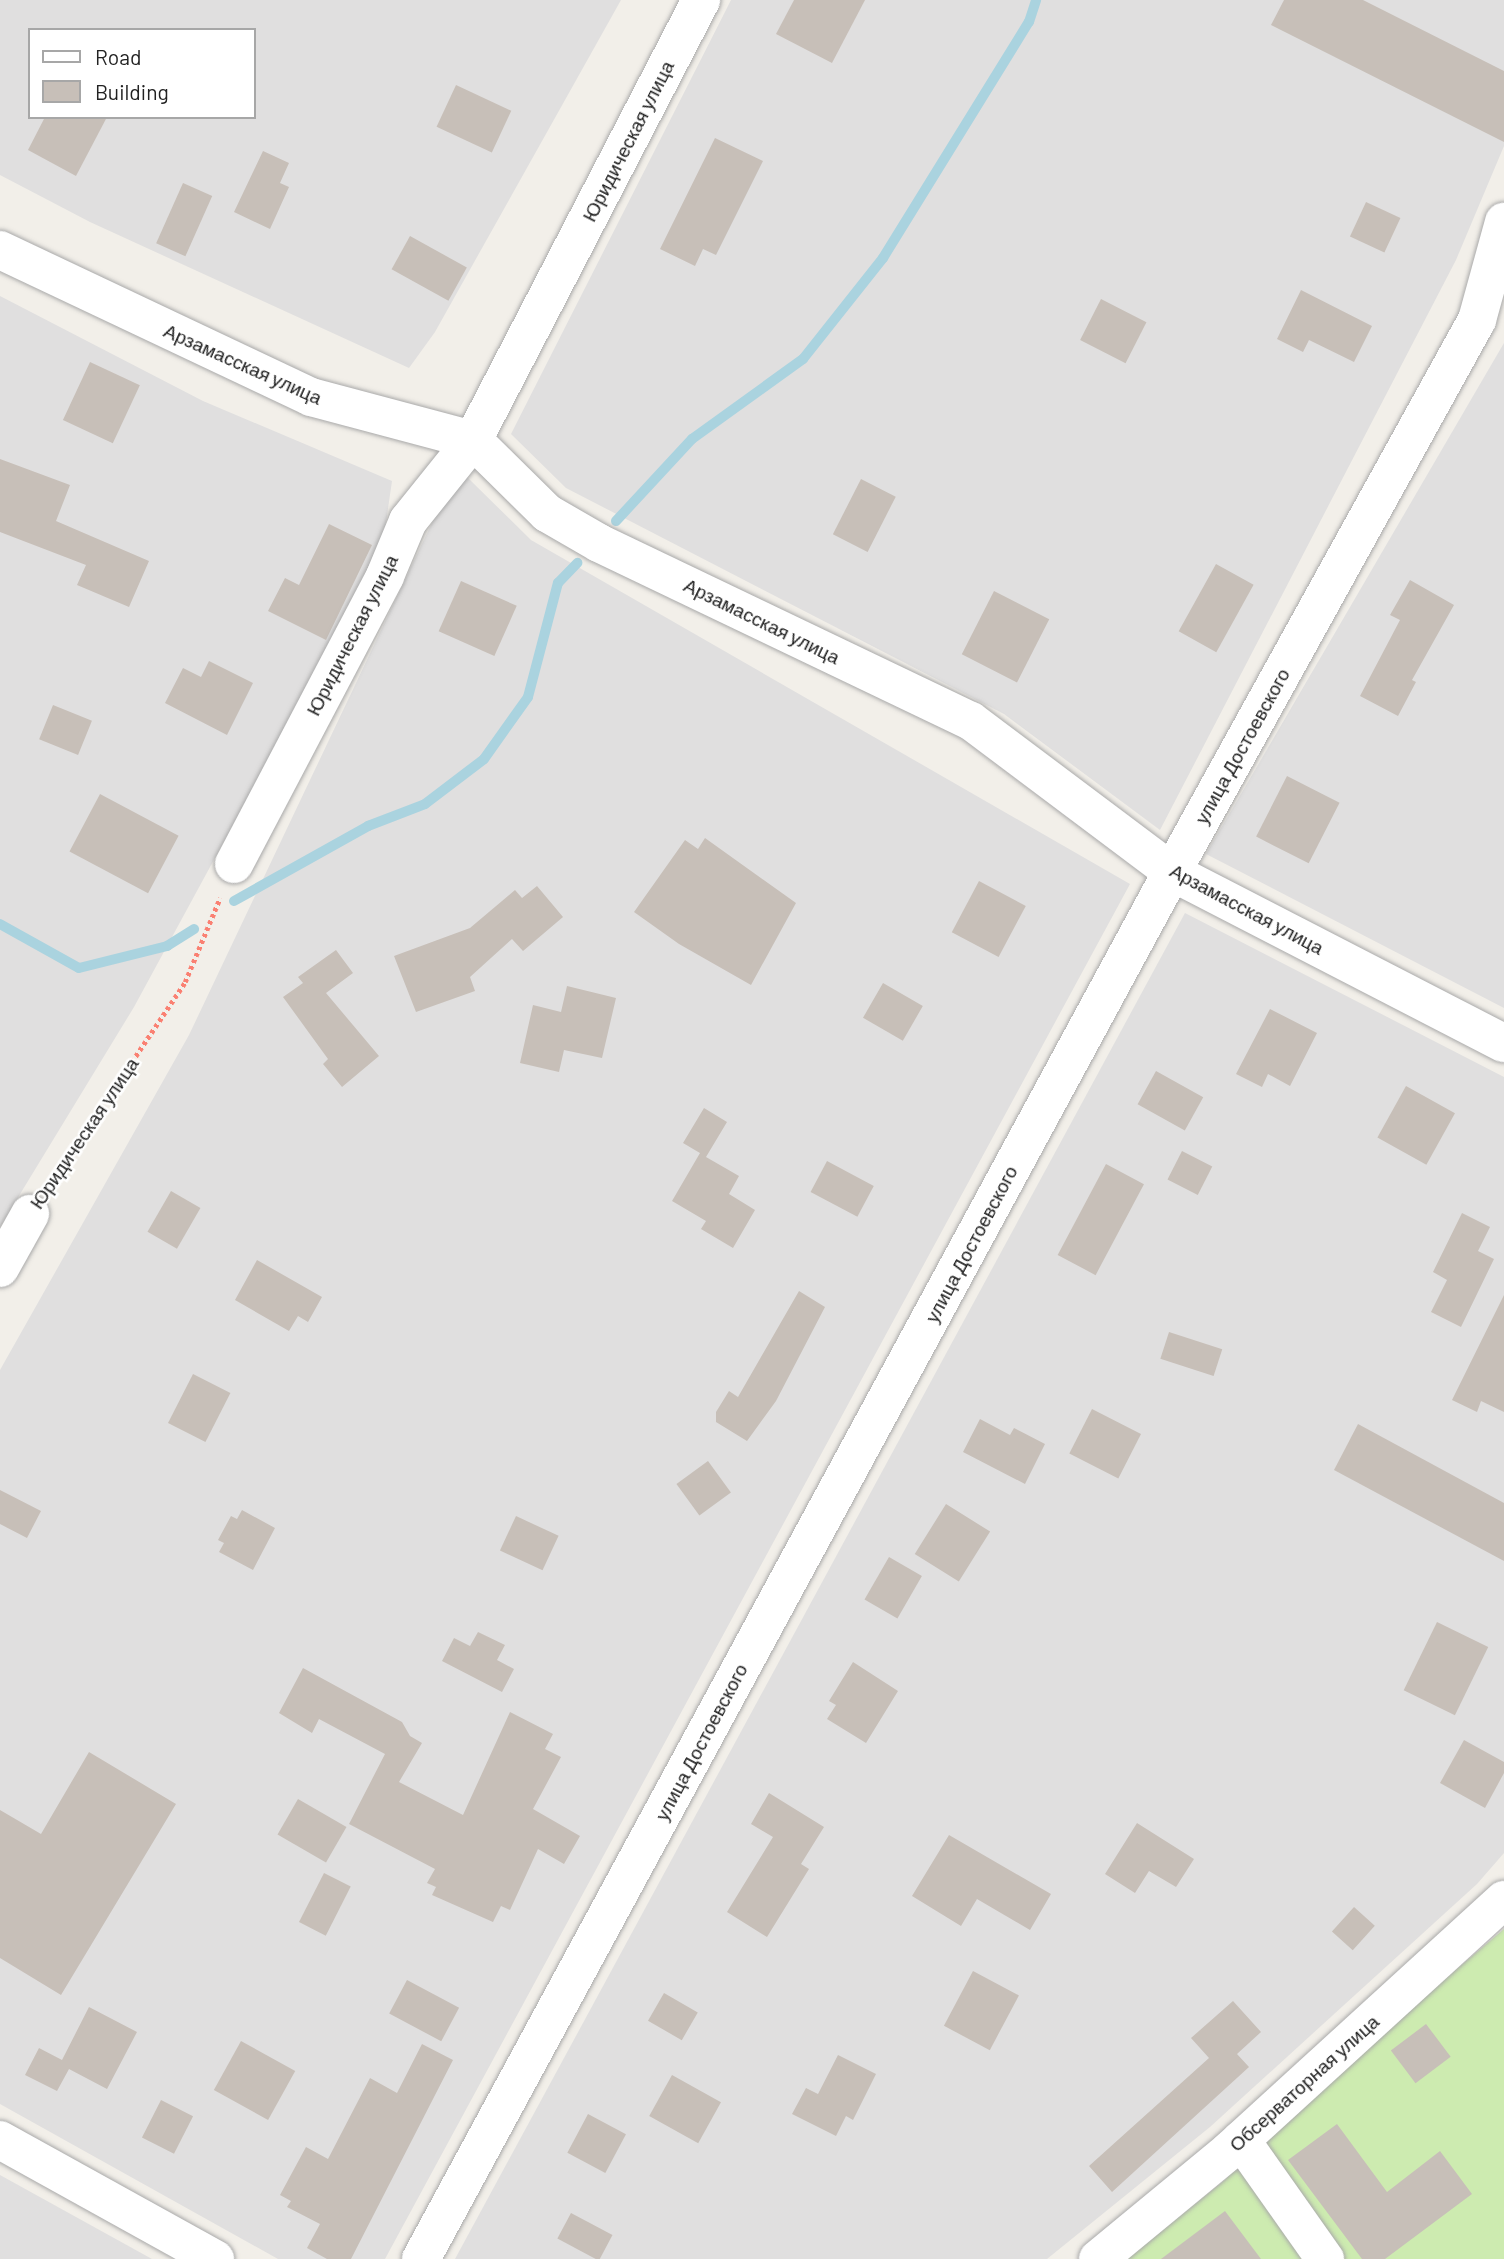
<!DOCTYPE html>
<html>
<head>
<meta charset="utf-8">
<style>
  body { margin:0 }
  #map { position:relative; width:1504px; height:2259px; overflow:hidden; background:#f2efe9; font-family:Barlow,sans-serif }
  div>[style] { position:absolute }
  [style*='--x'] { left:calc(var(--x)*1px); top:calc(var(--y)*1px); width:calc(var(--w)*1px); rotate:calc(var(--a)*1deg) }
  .residential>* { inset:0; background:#e0dfdf }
  .grass>* { inset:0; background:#cdebb0 }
  .stream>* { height:10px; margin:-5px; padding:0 5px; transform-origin:5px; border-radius:5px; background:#aad3df }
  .building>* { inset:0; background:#c7bfb8; transform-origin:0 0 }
  .path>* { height:4.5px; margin-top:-2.25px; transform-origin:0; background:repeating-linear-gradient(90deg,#fa8072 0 3.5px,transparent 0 7px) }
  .roads { filter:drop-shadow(0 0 2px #a9a9a9) drop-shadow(0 0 2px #a9a9a9) }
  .minor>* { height:38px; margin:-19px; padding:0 19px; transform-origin:19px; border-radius:19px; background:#fff }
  span { translate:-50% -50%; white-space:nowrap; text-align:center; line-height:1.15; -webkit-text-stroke:5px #fff; paint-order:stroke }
  .street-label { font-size:19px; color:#222 }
  .legend { position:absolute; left:28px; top:28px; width:228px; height:91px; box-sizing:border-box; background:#fff; border:2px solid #a7a7a7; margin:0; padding:9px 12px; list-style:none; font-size:21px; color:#222 }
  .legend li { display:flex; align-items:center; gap:14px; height:35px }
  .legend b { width:35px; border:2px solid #a7a7a7 }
</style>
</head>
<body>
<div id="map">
  <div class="residential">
    <div style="clip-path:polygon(evenodd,0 0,621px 0,435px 332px,409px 368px,90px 222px,0 175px,0 0,30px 30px,254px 30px,254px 117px,30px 117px,30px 30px)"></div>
    <div style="clip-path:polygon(731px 0,1504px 0,1504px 146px,1456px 260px,1160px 830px,1004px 714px,566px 488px,511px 434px)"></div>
    <div style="clip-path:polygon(0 296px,203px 401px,392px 481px,382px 550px,134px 1007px,0 1227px)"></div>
    <div style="clip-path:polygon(1504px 343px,1504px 1008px,1206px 854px)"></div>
    <div style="clip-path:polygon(467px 477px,531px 540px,1130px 884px,385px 2259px,278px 2259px,0 2104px,0 1370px,189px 1035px,440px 506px)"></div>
    <div style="clip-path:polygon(1185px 913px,1504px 1077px,1504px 1853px,1477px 1884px,1210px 2127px,1047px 2259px,455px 2259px)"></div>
    <div style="clip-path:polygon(0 2175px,152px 2259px,0 2259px)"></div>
  </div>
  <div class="grass">
    <div style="clip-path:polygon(1504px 1929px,1504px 2259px,1127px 2259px,1226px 2179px,1255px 2140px)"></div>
  </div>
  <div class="stream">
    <div style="--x:616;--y:521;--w:112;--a:-47.2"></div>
    <div style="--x:692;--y:439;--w:137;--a:-35.8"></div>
    <div style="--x:803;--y:359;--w:129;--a:-51.6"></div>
    <div style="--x:883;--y:258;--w:278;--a:-58.3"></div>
    <div style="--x:1029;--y:22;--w:23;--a:-72"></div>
    <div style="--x:234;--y:901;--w:154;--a:-29.2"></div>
    <div style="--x:368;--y:826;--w:61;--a:-21.1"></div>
    <div style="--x:425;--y:804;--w:74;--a:-37.3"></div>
    <div style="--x:484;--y:759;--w:76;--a:-54.6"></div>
    <div style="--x:528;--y:697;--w:118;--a:-75.3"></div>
    <div style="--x:558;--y:583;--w:28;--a:-46"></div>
    <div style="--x:0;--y:924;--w:90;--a:29.1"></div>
    <div style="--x:79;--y:968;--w:91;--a:-14"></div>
    <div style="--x:167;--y:946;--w:32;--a:-32"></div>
  </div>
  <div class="building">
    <div style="clip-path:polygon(794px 0,865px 0,832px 63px,776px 34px)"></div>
    <div style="clip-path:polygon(1284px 0,1363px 0,1504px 71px,1504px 142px,1271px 25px)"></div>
    <div style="left:456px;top:85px;width:61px;height:46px;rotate:25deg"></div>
    <div style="clip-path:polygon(45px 117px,107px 117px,76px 176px,28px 150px)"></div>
    <div style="clip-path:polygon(715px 138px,763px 161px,716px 255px,703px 249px,695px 266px,660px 249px)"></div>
    <div style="clip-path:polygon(263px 151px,289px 163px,280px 183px,289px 187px,270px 229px,234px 212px)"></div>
    <div style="left:183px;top:183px;width:32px;height:66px;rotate:24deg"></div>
    <div style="left:1366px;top:202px;width:38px;height:38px;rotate:25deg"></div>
    <div style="left:410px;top:236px;width:65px;height:38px;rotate:29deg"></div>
    <div style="clip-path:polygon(1301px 290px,1372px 326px,1354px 362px,1309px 340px,1303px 352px,1277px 339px)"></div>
    <div style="left:1101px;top:299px;width:51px;height:46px;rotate:27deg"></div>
    <div style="left:90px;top:362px;width:55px;height:64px;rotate:25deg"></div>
    <div style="clip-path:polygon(0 459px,70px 485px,56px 521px,149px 561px,129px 607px,77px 585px,86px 565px,0 532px)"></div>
    <div style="left:861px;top:479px;width:39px;height:62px;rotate:27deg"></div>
    <div style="clip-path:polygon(329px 524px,372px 545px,326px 640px,268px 611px,285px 578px,299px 585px)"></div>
    <div style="left:1216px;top:564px;width:43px;height:77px;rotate:29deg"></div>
    <div style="clip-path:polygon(1410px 580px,1454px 605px,1412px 680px,1416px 682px,1398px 716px,1360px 696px,1400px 620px,1390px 615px)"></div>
    <div style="left:461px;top:581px;width:61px;height:55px;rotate:24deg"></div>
    <div style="left:994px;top:591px;width:62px;height:71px;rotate:27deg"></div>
    <div style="clip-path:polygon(209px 661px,253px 683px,227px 735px,165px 703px,183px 668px,201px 677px)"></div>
    <div style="left:53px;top:705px;width:42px;height:37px;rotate:22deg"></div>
    <div style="left:1287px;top:776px;width:59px;height:68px;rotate:27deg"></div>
    <div style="left:100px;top:794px;width:89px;height:65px;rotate:28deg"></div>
    <div style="clip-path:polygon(705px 838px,796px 903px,751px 985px,679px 944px,634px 912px,685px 840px,698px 849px)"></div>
    <div style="left:979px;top:881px;width:53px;height:58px;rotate:28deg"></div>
    <div style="clip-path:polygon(537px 886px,563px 917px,523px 951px,512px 939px,470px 977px,475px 991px,416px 1012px,394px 956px,470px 928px,515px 890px,522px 898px)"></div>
    <div style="clip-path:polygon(336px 950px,353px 973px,326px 993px,379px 1056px,342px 1087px,323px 1064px,328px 1059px,283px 997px,303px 983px,298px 977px)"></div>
    <div style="left:883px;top:983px;width:46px;height:40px;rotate:30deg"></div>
    <div style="clip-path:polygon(567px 986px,616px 998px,602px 1058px,564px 1050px,559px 1072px,520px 1063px,533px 1005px,561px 1012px)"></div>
    <div style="clip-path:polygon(1270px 1009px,1317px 1033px,1290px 1086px,1268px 1074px,1262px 1087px,1236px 1074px)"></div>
    <div style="left:1156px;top:1071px;width:54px;height:38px;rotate:29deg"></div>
    <div style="left:1406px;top:1086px;width:56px;height:59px;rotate:29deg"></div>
    <div style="clip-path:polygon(704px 1108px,727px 1122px,706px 1157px,739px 1176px,729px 1194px,755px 1210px,733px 1248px,701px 1229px,706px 1221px,672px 1201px,700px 1153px,705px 1156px,683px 1143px)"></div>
    <div style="left:1182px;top:1151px;width:34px;height:32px;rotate:27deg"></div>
    <div style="left:827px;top:1161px;width:53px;height:35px;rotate:28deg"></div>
    <div style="left:1106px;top:1164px;width:43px;height:103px;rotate:28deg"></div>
    <div style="left:171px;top:1191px;width:34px;height:47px;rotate:30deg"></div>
    <div style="clip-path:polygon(1462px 1213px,1490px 1227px,1478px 1251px,1494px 1259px,1461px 1327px,1431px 1312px,1447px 1280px,1433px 1272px)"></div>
    <div style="clip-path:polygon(257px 1260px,322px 1297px,308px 1322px,298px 1316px,289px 1331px,235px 1300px)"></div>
    <div style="clip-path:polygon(799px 1291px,825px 1307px,776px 1401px,747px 1441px,716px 1422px,716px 1412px,729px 1391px,738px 1397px)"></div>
    <div style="clip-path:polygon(1504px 1295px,1504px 1412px,1481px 1401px,1477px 1412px,1452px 1400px)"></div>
    <div style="left:1169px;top:1332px;width:56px;height:28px;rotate:18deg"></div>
    <div style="left:193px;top:1374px;width:42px;height:55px;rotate:27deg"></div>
    <div style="left:1092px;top:1409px;width:55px;height:50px;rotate:27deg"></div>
    <div style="clip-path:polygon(980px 1419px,1010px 1435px,1014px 1428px,1045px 1444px,1025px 1484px,963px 1452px)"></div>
    <div style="clip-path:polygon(1358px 1424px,1504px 1503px,1504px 1561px,1334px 1470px)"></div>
    <div style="left:708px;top:1461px;width:39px;height:39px;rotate:54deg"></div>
    <div style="clip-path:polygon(0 1490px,41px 1511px,27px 1538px,0 1524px)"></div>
    <div style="left:946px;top:1504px;width:52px;height:59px;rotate:32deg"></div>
    <div style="clip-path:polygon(242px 1510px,275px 1528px,253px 1570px,219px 1552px,224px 1543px,218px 1540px,231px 1516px,237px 1519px)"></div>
    <div style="left:516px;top:1516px;width:47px;height:38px;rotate:25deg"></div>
    <div style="left:889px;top:1557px;width:38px;height:49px;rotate:30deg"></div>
    <div style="left:1437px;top:1622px;width:57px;height:76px;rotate:26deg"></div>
    <div style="clip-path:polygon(478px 1632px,505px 1645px,497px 1660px,514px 1669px,502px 1692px,442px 1661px,454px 1638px,470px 1646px)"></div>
    <div style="clip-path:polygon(853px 1662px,898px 1691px,866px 1743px,827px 1719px,836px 1705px,829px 1701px)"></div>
    <div style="clip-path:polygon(303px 1668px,402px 1722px,410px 1736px,422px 1743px,399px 1782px,463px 1815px,510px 1712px,553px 1734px,545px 1749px,561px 1757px,533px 1809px,580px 1836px,564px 1864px,538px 1849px,510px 1910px,501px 1906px,493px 1922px,432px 1895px,436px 1887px,427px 1883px,435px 1869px,349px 1824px,385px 1754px,319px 1719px,312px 1733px,279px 1713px)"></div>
    <div style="clip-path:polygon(1464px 1740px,1504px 1762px,1504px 1773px,1485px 1808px,1440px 1783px)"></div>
    <div style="clip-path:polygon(89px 1752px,176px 1804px,61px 1995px,0 1958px,0 1810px,41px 1834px)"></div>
    <div style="clip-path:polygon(769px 1793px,824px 1827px,801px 1864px,809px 1869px,767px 1937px,727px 1912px,773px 1837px,751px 1824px)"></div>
    <div style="left:298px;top:1799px;width:56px;height:41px;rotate:30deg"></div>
    <div style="clip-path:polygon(1137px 1823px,1194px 1859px,1176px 1887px,1149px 1871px,1135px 1893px,1105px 1874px)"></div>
    <div style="clip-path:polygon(949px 1835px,1051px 1894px,1030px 1930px,977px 1899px,961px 1926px,912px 1896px)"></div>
    <div style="left:324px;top:1873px;width:30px;height:55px;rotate:27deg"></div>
    <div style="left:1354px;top:1907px;width:28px;height:33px;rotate:42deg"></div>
    <div style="left:973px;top:1971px;width:52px;height:62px;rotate:28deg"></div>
    <div style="left:407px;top:1980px;width:59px;height:38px;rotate:28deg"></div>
    <div style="left:664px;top:1993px;width:39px;height:32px;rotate:30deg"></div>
    <div style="clip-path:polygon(1233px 2001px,1261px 2032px,1237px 2054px,1249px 2067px,1112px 2192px,1089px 2166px,1209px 2058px,1191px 2038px)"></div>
    <div style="clip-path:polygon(89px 2007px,137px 2032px,107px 2089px,69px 2069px,57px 2091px,25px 2075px,39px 2048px,62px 2060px)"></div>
    <div style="left:1426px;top:2024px;width:41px;height:44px;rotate:53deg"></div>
    <div style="left:241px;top:2041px;width:62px;height:56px;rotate:29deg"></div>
    <div style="clip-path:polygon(422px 2044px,453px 2060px,351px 2259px,327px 2259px,307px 2248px,320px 2224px,287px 2207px,291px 2201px,280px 2195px,306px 2147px,328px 2159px,370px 2078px,397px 2093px)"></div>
    <div style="clip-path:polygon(838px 2055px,876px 2074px,853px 2120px,846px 2116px,836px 2136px,792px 2114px,806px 2088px,818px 2094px)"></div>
    <div style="left:672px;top:2075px;width:56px;height:47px;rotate:29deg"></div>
    <div style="left:161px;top:2100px;width:36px;height:42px;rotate:27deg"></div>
    <div style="left:588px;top:2114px;width:43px;height:44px;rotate:28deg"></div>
    <div style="clip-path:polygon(1337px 2124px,1387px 2192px,1440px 2151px,1472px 2194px,1385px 2259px,1362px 2259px,1288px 2160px)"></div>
    <div style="clip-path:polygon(1225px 2211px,1261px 2259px,1161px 2259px)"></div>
    <div style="left:571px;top:2213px;width:47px;height:29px;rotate:28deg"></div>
  </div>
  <div class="path">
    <div style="--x:50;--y:1184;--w:243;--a:-56.2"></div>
    <div style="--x:185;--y:982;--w:91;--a:-67.4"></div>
  </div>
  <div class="roads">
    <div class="minor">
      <div style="--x:0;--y:250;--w:344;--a:25.3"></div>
      <div style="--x:311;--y:397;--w:168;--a:14.9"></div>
      <div style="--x:473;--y:440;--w:104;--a:44.6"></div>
      <div style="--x:547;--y:513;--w:60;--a:30"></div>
      <div style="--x:599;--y:543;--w:412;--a:25.6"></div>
      <div style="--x:971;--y:721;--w:251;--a:36.9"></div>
      <div style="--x:1172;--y:872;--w:373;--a:27.3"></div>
      <div style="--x:234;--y:864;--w:325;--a:-62.3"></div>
      <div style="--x:385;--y:576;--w:60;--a:-67.3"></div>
      <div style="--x:408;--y:521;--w:104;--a:-51.3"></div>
      <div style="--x:473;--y:440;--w:496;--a:-62.6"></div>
      <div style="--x:0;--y:1268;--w:62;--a:-60.9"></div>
      <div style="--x:0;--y:2140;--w:246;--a:29"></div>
      <div style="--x:1241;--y:2140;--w:146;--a:54.8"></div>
      <div style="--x:421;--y:2259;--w:1577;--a:-61.57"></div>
      <div style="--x:1172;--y:872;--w:631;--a:-61.08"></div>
      <div style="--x:1477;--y:320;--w:102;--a:-74.6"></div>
      <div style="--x:1098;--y:2259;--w:171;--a:-39.5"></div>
      <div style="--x:1230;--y:2150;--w:371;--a:-42.4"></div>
    </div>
  </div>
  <div class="street-label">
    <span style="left:628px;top:141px;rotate:-63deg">Юридическая улица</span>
    <span style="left:243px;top:364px;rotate:24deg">Арзамасская улица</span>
    <span style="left:762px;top:621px;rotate:26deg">Арзамасская улица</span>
    <span style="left:352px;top:635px;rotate:-63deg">Юридическая улица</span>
    <span style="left:1242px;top:746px;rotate:-61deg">улица Достоевского</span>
    <span style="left:1247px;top:909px;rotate:28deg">Арзамасская улица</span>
    <span style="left:84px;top:1133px;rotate:-56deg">Юридическая улица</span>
    <span style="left:971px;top:1244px;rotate:-62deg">улица Достоевского</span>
    <span style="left:701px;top:1742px;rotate:-62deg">улица Достоевского</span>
    <span style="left:1304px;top:2083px;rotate:-42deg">Обсерваторная улица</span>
  </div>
  <ul class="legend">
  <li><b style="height:9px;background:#fff"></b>Road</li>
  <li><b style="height:19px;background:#c7bfb8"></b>Building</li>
  </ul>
</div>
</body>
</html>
